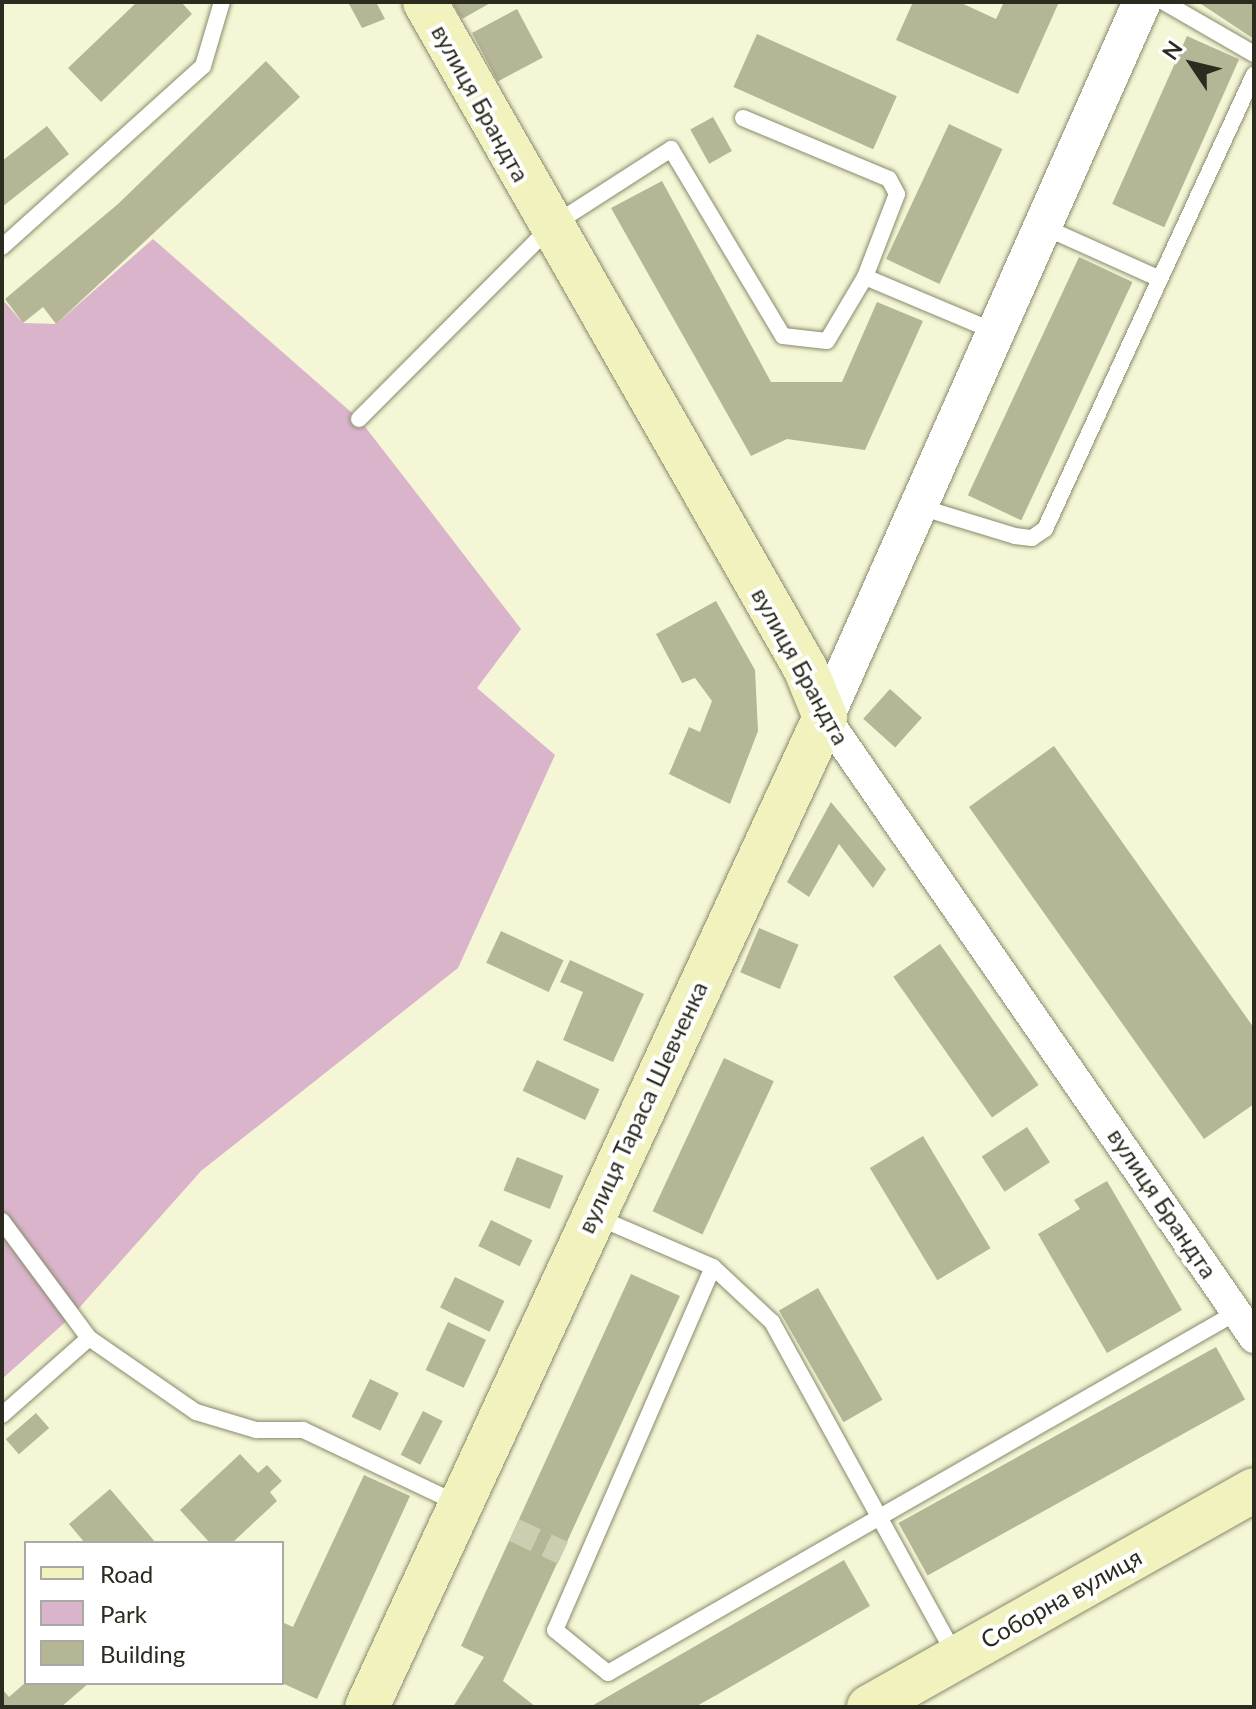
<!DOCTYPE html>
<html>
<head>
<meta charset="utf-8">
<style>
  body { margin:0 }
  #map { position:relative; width:1256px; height:1709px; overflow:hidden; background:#f4f6d5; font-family:Lato,sans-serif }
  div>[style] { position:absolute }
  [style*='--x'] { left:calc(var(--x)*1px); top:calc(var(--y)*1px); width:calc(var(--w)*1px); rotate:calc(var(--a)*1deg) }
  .green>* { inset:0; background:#dab4cb }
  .building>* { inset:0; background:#b4b696; transform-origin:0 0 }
  .pedestrian-tunnel>* { height:24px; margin-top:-12px; transform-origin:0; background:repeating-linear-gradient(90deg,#cccdb1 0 24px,transparent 0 36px) }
  .roads { filter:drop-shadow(0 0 2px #888a6c) drop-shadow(0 0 2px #888a6c) }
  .service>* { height:16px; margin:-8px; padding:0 8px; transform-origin:8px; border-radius:8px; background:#fff }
  .minor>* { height:30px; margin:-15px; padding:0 15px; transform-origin:15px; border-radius:15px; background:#fff }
  .tertiary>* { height:38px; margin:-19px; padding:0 19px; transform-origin:19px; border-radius:19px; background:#fff }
  .secondary>* { height:44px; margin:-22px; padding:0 22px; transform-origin:22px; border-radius:22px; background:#f2f2be }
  span { translate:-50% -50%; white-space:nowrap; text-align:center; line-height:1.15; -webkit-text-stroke:8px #fff; paint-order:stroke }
  .street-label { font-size:24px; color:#2b2b1f }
  .frame { position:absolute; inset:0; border:4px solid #2b2b1f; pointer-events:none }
  .legend { position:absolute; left:24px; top:1541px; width:260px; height:144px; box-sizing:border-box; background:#fff; border:2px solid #aaaaa5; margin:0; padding:10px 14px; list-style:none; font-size:24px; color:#2b2b1f }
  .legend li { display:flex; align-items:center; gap:16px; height:40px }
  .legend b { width:40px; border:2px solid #aaaaa5 }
  .north { position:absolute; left:1152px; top:24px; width:80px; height:80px; -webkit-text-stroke:6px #fff; paint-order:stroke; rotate:305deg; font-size:22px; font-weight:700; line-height:32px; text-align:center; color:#2b2b1f }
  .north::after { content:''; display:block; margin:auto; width:28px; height:36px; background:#2b2b1f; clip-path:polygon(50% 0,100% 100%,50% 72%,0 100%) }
</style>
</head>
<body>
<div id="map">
  <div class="green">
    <div style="clip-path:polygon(153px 239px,359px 419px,428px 508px,521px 629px,477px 688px,555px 755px,458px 968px,201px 1171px,71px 1317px,2px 1379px,2px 299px,23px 323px,56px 324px)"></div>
  </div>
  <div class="building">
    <div style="clip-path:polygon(137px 2px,181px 2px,192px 14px,101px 102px,68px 68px)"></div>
    <div style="clip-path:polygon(348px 2px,376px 2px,385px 19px,362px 28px)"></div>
    <div style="clip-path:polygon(452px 2px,492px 2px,462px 19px)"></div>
    <div style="clip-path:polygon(913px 2px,959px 2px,996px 19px,1004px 2px,1059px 2px,1018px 94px,896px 40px)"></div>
    <div style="clip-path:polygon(1198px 2px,1254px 2px,1254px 39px)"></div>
    <div style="left:517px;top:9px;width:55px;height:51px;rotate:62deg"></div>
    <div style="left:757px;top:34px;width:153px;height:58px;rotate:24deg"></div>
    <div style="left:1187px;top:36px;width:57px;height:184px;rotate:24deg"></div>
    <div style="clip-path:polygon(266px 61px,300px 97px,56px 324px,43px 307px,23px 323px,5px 299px,118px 204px)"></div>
    <div style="left:713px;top:117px;width:39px;height:26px;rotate:61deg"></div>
    <div style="left:949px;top:124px;width:59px;height:149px;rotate:25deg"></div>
    <div style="clip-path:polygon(47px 126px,69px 154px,2px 207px,2px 161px)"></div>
    <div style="clip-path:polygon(662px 181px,771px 382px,842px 382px,877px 302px,923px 321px,865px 450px,787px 439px,751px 456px,611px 208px)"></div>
    <div style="left:1079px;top:257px;width:59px;height:263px;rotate:25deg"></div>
    <div style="clip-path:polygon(716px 601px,755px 670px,758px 731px,730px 804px,669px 774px,689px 727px,700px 732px,712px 701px,695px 678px,682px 683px,656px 634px)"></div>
    <div style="left:890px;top:689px;width:43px;height:40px;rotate:42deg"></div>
    <div style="clip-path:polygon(1054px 746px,1254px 1028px,1254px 1104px,1204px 1139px,969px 807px)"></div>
    <div style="clip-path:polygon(831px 802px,886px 869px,873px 888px,839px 844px,809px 897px,787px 882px)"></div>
    <div style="left:759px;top:928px;width:43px;height:48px;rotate:23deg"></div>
    <div style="left:501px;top:931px;width:69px;height:35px;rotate:25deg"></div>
    <div style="left:940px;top:944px;width:172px;height:57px;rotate:55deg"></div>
    <div style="clip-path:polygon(570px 960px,644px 994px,613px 1062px,563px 1040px,583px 992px,560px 982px)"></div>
    <div style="left:724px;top:1058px;width:55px;height:169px;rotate:25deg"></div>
    <div style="left:537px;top:1060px;width:69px;height:34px;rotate:25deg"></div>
    <div style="left:1027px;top:1127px;width:42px;height:54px;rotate:57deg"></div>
    <div style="left:923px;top:1136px;width:131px;height:62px;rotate:59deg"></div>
    <div style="left:517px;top:1157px;width:50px;height:36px;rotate:22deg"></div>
    <div style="clip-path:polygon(1107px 1181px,1182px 1310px,1107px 1353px,1038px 1234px,1080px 1209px,1074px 1200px)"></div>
    <div style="left:491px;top:1220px;width:46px;height:29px;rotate:26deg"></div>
    <div style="clip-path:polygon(631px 1274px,680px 1296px,503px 1681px,536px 1707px,453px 1707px,484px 1657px,461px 1646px)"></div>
    <div style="left:455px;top:1277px;width:55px;height:34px;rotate:26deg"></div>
    <div style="left:818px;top:1288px;width:129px;height:45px;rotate:60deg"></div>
    <div style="left:448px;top:1322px;width:42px;height:53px;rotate:25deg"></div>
    <div style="left:1216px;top:1347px;width:60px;height:363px;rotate:61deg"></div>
    <div style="left:370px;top:1379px;width:32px;height:42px;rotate:26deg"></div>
    <div style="left:423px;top:1411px;width:22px;height:49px;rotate:27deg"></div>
    <div style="left:36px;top:1413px;width:20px;height:40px;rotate:49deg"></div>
    <div style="clip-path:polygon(240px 1454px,258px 1473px,267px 1465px,282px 1481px,270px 1492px,277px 1501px,232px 1543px,210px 1543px,180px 1510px)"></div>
    <div style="clip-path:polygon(364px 1475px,410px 1496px,317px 1699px,282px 1683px,282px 1622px,293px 1627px)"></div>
    <div style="clip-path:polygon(110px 1489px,156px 1543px,85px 1543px,69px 1524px)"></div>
    <div style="clip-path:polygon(844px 1560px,870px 1606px,720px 1693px,695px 1707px,590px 1707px)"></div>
    <div style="clip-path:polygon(25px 1683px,89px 1683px,61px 1707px,2px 1707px,2px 1689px,9px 1697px)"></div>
  </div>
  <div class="pedestrian-tunnel">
    <div style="--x:514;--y:1530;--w:54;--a:25.1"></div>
  </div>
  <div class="roads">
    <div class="service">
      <div style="--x:1164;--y:2;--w:104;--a:30"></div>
      <div style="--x:743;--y:118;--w:158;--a:22.7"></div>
      <div style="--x:889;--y:179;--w:17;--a:62"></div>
      <div style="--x:897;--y:194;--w:89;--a:111.1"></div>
      <div style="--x:1042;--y:226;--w:129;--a:24.2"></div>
      <div style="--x:2;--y:247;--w:270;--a:-42"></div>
      <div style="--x:203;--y:66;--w:67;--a:-73.5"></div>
      <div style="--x:359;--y:419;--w:271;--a:-45.1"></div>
      <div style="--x:550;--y:227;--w:144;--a:-32.8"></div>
      <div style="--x:671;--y:149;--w:218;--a:59.1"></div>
      <div style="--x:783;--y:336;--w:44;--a:6.5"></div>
      <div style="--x:827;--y:341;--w:74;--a:-59.3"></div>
      <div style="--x:865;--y:277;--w:142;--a:22.8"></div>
      <div style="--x:920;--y:507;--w:99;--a:17"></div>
      <div style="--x:1015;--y:536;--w:17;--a:7"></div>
      <div style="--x:1032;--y:538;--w:16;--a:-35"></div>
      <div style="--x:1045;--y:529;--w:500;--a:-65.3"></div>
      <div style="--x:597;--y:1217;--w:126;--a:23.3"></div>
      <div style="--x:713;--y:1267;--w:396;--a:113.5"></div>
      <div style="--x:555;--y:1630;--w:68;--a:39.1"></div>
      <div style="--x:608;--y:1673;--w:725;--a:-29.85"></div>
      <div style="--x:2;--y:1221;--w:146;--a:53.4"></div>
      <div style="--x:89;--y:1338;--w:130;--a:34.7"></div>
      <div style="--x:196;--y:1412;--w:63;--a:16.7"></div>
      <div style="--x:256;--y:1430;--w:47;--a:0"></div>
      <div style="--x:303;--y:1430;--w:173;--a:25.4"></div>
      <div style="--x:713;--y:1267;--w:81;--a:43"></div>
      <div style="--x:772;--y:1322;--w:380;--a:61.2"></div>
      <div style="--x:2;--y:1415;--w:116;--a:-41.5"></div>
    </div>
    <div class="minor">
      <div style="--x:825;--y:717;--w:755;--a:55.36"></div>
    </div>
    <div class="tertiary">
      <div style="--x:825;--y:717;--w:782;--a:-66.09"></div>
    </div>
    <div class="secondary">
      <div style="--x:367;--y:1707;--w:1091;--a:-65.17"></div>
      <div style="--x:825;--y:717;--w:53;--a:-112.2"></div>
      <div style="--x:805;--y:668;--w:767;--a:-119.71"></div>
      <div style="--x:869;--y:1707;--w:442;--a:-29.4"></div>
    </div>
  </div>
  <div class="street-label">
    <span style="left:481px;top:103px;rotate:61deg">вулиця Брандта</span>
    <span style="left:801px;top:666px;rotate:61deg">вулиця Брандта</span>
    <span style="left:642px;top:1107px;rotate:-65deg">вулиця Тараса Шевченка</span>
    <span style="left:1163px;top:1203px;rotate:56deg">вулиця Брандта</span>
    <span style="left:1061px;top:1598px;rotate:-29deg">Соборна вулиця</span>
  </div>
  <div class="frame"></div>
  <ul class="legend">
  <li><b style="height:10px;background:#f2f2be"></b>Road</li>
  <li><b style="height:22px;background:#dab4cb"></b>Park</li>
  <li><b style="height:22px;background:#b4b696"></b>Building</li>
  </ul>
  <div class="north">N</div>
</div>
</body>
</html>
